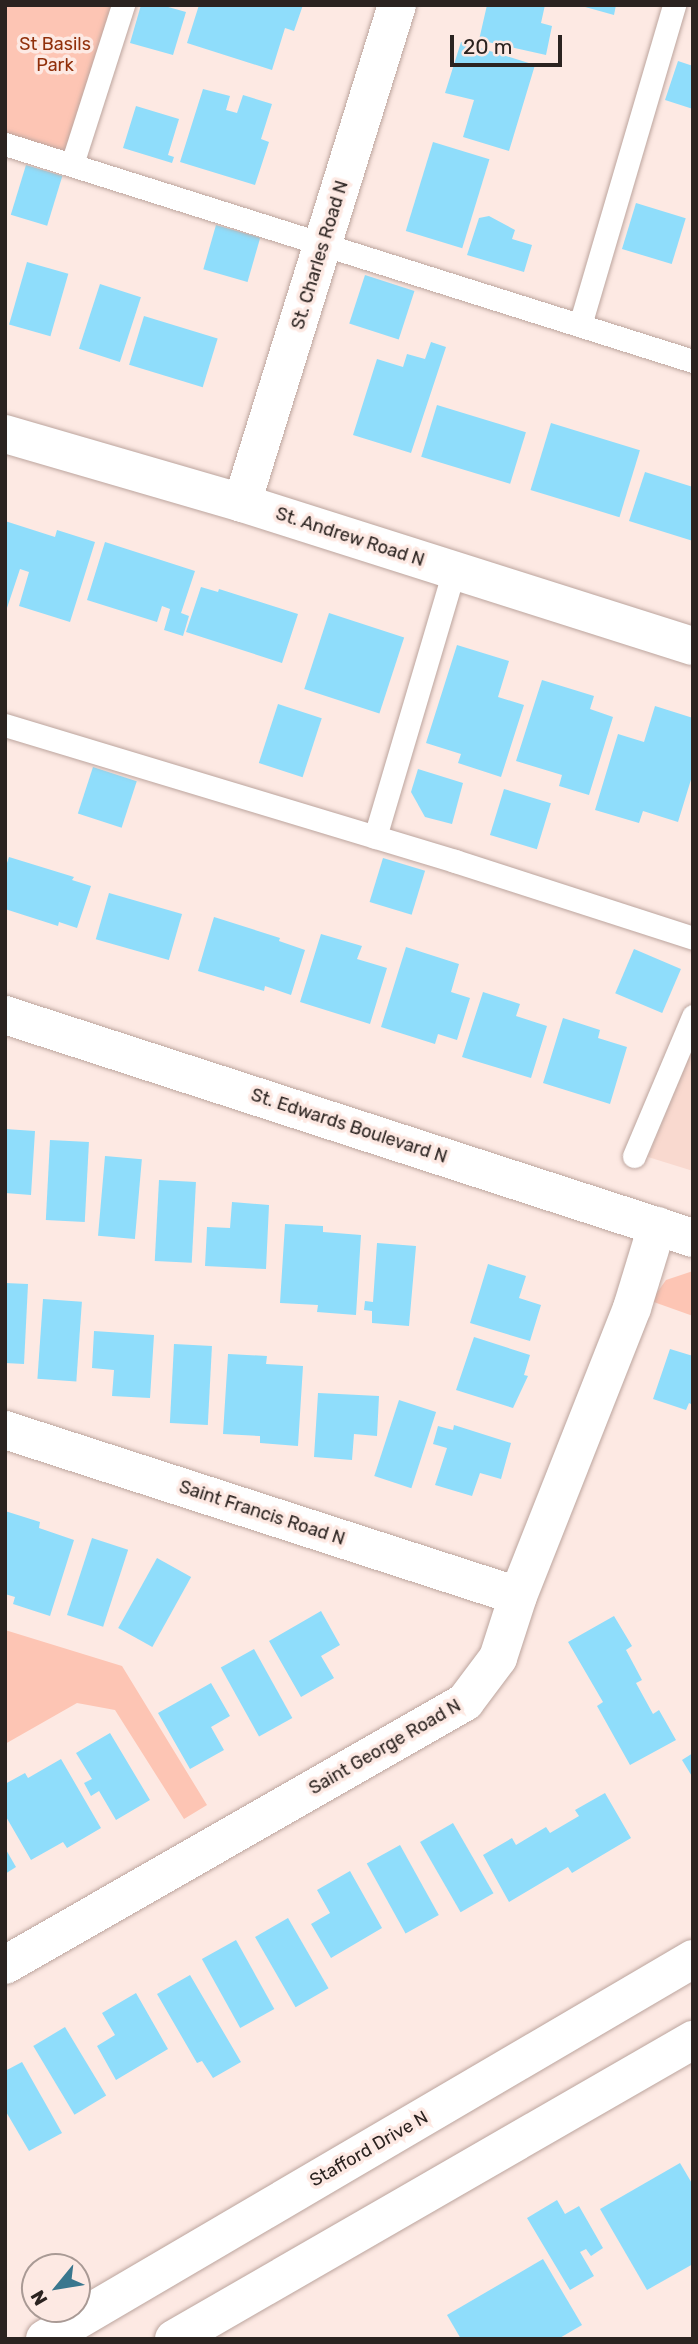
<!DOCTYPE html>
<html>
<head>
<meta charset="utf-8">
<style>
  body { margin:0 }
  #map { position:relative; width:698px; height:2344px; overflow:hidden; background:#fde9e3; font-family:Rubik,sans-serif }
  div>[style] { position:absolute }
  [style*='--x'] { left:calc(var(--x)*1px); top:calc(var(--y)*1px); width:calc(var(--w)*1px); rotate:calc(var(--a)*1deg) }
  .built>* { inset:0; background:#f9d9cf }
  .green>* { inset:0; background:#fdc5b4 }
  .building>* { inset:0; background:#8fddfb; transform-origin:0 0 }
  .roads { filter:drop-shadow(0 0 2px #bca59e) drop-shadow(0 0 2px #bca59e) }
  .service>* { height:23px; margin:-11.5px; padding:0 11.5px; transform-origin:11.5px; border-radius:11.5px; background:#fff }
  .minor>* { height:38px; margin:-19px; padding:0 19px; transform-origin:19px; border-radius:19px; background:#fff }
  .tertiary>* { height:38px; margin:-19px; padding:0 19px; transform-origin:19px; border-radius:19px; background:#fff }
  .secondary>* { height:38px; margin:-19px; padding:0 19px; transform-origin:19px; border-radius:19px; background:#fff }
  span { translate:-50% -50%; white-space:nowrap; text-align:center; line-height:1.15; -webkit-text-stroke:7px #fde9e3; paint-order:stroke }
  .park-label { font-size:18px; color:#902f0a }
  .street-label { font-size:18px; color:#2b2320 }
  .frame { position:absolute; inset:0; border:7px solid #2b2320; pointer-events:none }
  .north { position:absolute; left:21px; top:2253px; width:70px; height:70px; box-sizing:border-box; background:#fde9e3; border:2px solid #a99a95; border-radius:50%; rotate:240deg; font-size:19px; font-weight:700; line-height:28px; text-align:center; color:#2b2320 }
  .north::after { content:''; display:block; margin:auto; width:24px; height:32px; background:#3a778e; clip-path:polygon(50% 0,100% 100%,50% 72%,0 100%) }
  .scale { position:absolute; left:450px; top:35px; width:112px; height:32px; box-sizing:border-box; border:4px solid #2b2320; border-top:0; padding-left:9px; font-size:21px; line-height:24px; white-space:nowrap; color:#2b2320; -webkit-text-stroke:5px #fde9e3; paint-order:stroke }
</style>
</head>
<body>
<div id="map">
  <div class="built">
    <div style="clip-path:polygon(693px 1048px,693px 1171px,648px 1157px)"></div>
  </div>
  <div class="green">
    <div style="clip-path:polygon(5px 5px,123px 5px,72px 164px,5px 144px)"></div>
    <div style="clip-path:polygon(693px 1271px,693px 1316px,651px 1301px,666px 1280px)"></div>
    <div style="clip-path:polygon(5px 1630px,122px 1666px,207px 1805px,184px 1819px,115px 1710px,77px 1703px,5px 1744px)"></div>
  </div>
  <div class="building">
    <div style="clip-path:polygon(141px 5px,161px 5px,186px 12px,173px 55px,130px 43px)"></div>
    <div style="clip-path:polygon(199px 5px,303px 5px,294px 31px,285px 28px,272px 70px,187px 43px)"></div>
    <div style="clip-path:polygon(487px 5px,545px 5px,541px 23px,552px 26px,546px 55px,479px 40px)"></div>
    <div style="clip-path:polygon(578px 5px,616px 5px,614px 15px)"></div>
    <div style="clip-path:polygon(461px 42px,535px 65px,509px 151px,463px 137px,474px 100px,445px 93px)"></div>
    <div style="clip-path:polygon(678px 61px,693px 66px,693px 109px,665px 100px)"></div>
    <div style="clip-path:polygon(203px 89px,230px 96px,226px 110px,237px 113px,243px 95px,272px 104px,261px 139px,269px 142px,255px 185px,180px 162px)"></div>
    <div style="clip-path:polygon(136px 106px,179px 119px,168px 155px,174px 157px,172px 163px,123px 148px)"></div>
    <div style="left:433px;top:142px;width:59px;height:93px;rotate:17deg"></div>
    <div style="left:26px;top:165px;width:38px;height:52px;rotate:17deg"></div>
    <div style="left:636px;top:203px;width:52px;height:48px;rotate:17deg"></div>
    <div style="clip-path:polygon(489px 216px,515px 230px,512px 239px,532px 245px,524px 272px,467px 255px,479px 218px)"></div>
    <div style="left:216px;top:225px;width:46px;height:46px;rotate:16deg"></div>
    <div style="left:27px;top:262px;width:43px;height:65px;rotate:16deg"></div>
    <div style="left:365px;top:275px;width:52px;height:51px;rotate:18deg"></div>
    <div style="left:100px;top:284px;width:43px;height:68px;rotate:18deg"></div>
    <div style="left:144px;top:316px;width:77px;height:51px;rotate:17deg"></div>
    <div style="clip-path:polygon(431px 342px,446px 347px,411px 453px,353px 435px,377px 359px,403px 367px,407px 354px,425px 359px)"></div>
    <div style="left:437px;top:405px;width:93px;height:54px;rotate:17deg"></div>
    <div style="left:551px;top:423px;width:93px;height:70px;rotate:17deg"></div>
    <div style="clip-path:polygon(645px 472px,693px 487px,693px 541px,629px 521px)"></div>
    <div style="clip-path:polygon(5px 521px,55px 537px,57px 530px,95px 542px,70px 622px,19px 606px,29px 572px,20px 569px,5px 614px)"></div>
    <div style="clip-path:polygon(105px 542px,195px 571px,181px 613px,189px 616px,183px 636px,164px 630px,170px 609px,162px 606px,157px 622px,87px 600px)"></div>
    <div style="clip-path:polygon(201px 587px,218px 592px,219px 589px,298px 614px,282px 663px,186px 632px)"></div>
    <div style="left:329px;top:613px;width:79px;height:80px;rotate:18deg"></div>
    <div style="clip-path:polygon(457px 645px,509px 661px,498px 697px,524px 705px,501px 777px,458px 763px,461px 754px,426px 743px)"></div>
    <div style="clip-path:polygon(542px 680px,594px 696px,590px 709px,613px 717px,589px 795px,559px 786px,562px 775px,516px 761px)"></div>
    <div style="left:278px;top:704px;width:46px;height:62px;rotate:18deg"></div>
    <div style="clip-path:polygon(655px 706px,693px 718px,693px 773px,678px 822px,643px 811px,639px 823px,595px 810px,618px 734px,644px 742px)"></div>
    <div style="left:93px;top:767px;width:46px;height:49px;rotate:18deg"></div>
    <div style="clip-path:polygon(418px 769px,463px 783px,452px 824px,425px 817px,411px 792px)"></div>
    <div style="left:504px;top:789px;width:49px;height:48px;rotate:17deg"></div>
    <div style="clip-path:polygon(9px 857px,74px 877px,72px 880px,91px 886px,77px 928px,59px 922px,58px 926px,5px 909px,5px 869px)"></div>
    <div style="left:383px;top:858px;width:44px;height:46px;rotate:17deg"></div>
    <div style="left:109px;top:893px;width:76px;height:48px;rotate:16deg"></div>
    <div style="clip-path:polygon(214px 917px,280px 938px,279px 941px,305px 950px,291px 995px,265px 986px,264px 991px,198px 971px)"></div>
    <div style="clip-path:polygon(321px 934px,362px 946px,357px 959px,387px 968px,370px 1024px,300px 1002px)"></div>
    <div style="clip-path:polygon(406px 947px,459px 964px,451px 992px,470px 998px,457px 1040px,438px 1034px,435px 1044px,381px 1027px)"></div>
    <div style="left:634px;top:949px;width:51px;height:48px;rotate:23deg"></div>
    <div style="clip-path:polygon(483px 992px,520px 1004px,516px 1016px,547px 1026px,531px 1078px,462px 1057px)"></div>
    <div style="clip-path:polygon(563px 1018px,600px 1030px,598px 1038px,627px 1047px,610px 1104px,543px 1083px)"></div>
    <div style="clip-path:polygon(5px 1129px,35px 1131px,31px 1195px,5px 1193px)"></div>
    <div style="left:50px;top:1140px;width:39px;height:80px;rotate:3deg"></div>
    <div style="left:105px;top:1156px;width:37px;height:80px;rotate:5deg"></div>
    <div style="left:159px;top:1180px;width:37px;height:81px;rotate:3deg"></div>
    <div style="clip-path:polygon(232px 1202px,269px 1205px,266px 1269px,205px 1266px,207px 1227px,230px 1228px)"></div>
    <div style="clip-path:polygon(285px 1224px,323px 1226px,323px 1232px,361px 1235px,356px 1315px,317px 1312px,318px 1305px,280px 1303px)"></div>
    <div style="clip-path:polygon(377px 1243px,416px 1246px,409px 1326px,372px 1323px,372px 1311px,364px 1310px,365px 1301px,373px 1302px)"></div>
    <div style="clip-path:polygon(488px 1264px,526px 1276px,519px 1298px,541px 1305px,530px 1341px,470px 1323px)"></div>
    <div style="clip-path:polygon(5px 1283px,28px 1284px,24px 1364px,5px 1363px)"></div>
    <div style="left:43px;top:1299px;width:39px;height:80px;rotate:4deg"></div>
    <div style="clip-path:polygon(94px 1331px,154px 1335px,150px 1398px,112px 1396px,114px 1370px,92px 1368px)"></div>
    <div style="clip-path:polygon(474px 1337px,530px 1355px,524px 1375px,528px 1376px,513px 1408px,456px 1390px)"></div>
    <div style="left:174px;top:1344px;width:38px;height:79px;rotate:3deg"></div>
    <div style="clip-path:polygon(670px 1349px,693px 1356px,693px 1405px,689px 1403px,686px 1410px,653px 1399px)"></div>
    <div style="clip-path:polygon(228px 1354px,267px 1356px,266px 1364px,303px 1366px,298px 1446px,260px 1443px,260px 1436px,223px 1434px)"></div>
    <div style="clip-path:polygon(318px 1393px,379px 1396px,377px 1436px,354px 1434px,352px 1460px,314px 1457px)"></div>
    <div style="left:399px;top:1400px;width:39px;height:80px;rotate:18deg"></div>
    <div style="clip-path:polygon(454px 1425px,511px 1443px,501px 1479px,480px 1473px,472px 1496px,435px 1485px,447px 1448px,433px 1444px,438px 1426px,453px 1430px)"></div>
    <div style="clip-path:polygon(5px 1511px,40px 1522px,39px 1528px,74px 1540px,50px 1616px,13px 1604px,15px 1597px,5px 1594px)"></div>
    <div style="left:92px;top:1538px;width:38px;height:81px;rotate:18deg"></div>
    <div style="left:157px;top:1558px;width:39px;height:80px;rotate:29deg"></div>
    <div style="clip-path:polygon(321px 1611px,340px 1645px,321px 1656px,334px 1678px,301px 1697px,269px 1641px)"></div>
    <div style="clip-path:polygon(614px 1616px,632px 1646px,626px 1650px,642px 1680px,636px 1683px,653px 1714px,659px 1710px,676px 1740px,630px 1765px,597px 1706px,603px 1702px,568px 1642px)"></div>
    <div style="left:254px;top:1649px;width:79px;height:38px;rotate:61deg"></div>
    <div style="clip-path:polygon(211px 1683px,230px 1716px,211px 1727px,224px 1750px,190px 1769px,158px 1713px)"></div>
    <div style="clip-path:polygon(110px 1733px,150px 1800px,116px 1820px,99px 1791px,91px 1796px,84px 1783px,92px 1779px,76px 1753px)"></div>
    <div style="clip-path:polygon(693px 1753px,693px 1778px,682px 1760px)"></div>
    <div style="clip-path:polygon(61px 1759px,101px 1828px,67px 1848px,63px 1842px,31px 1860px,5px 1815px,5px 1784px,25px 1773px,28px 1778px)"></div>
    <div style="clip-path:polygon(605px 1793px,631px 1838px,572px 1873px,568px 1867px,509px 1902px,483px 1855px,512px 1838px,516px 1845px,546px 1827px,550px 1833px,579px 1816px,575px 1810px)"></div>
    <div style="left:453px;top:1823px;width:81px;height:38px;rotate:60deg"></div>
    <div style="left:400px;top:1845px;width:80px;height:38px;rotate:61deg"></div>
    <div style="clip-path:polygon(5px 1848px,16px 1867px,5px 1874px)"></div>
    <div style="clip-path:polygon(350px 1871px,382px 1928px,331px 1958px,311px 1924px,330px 1913px,317px 1890px)"></div>
    <div style="left:288px;top:1918px;width:81px;height:38px;rotate:60deg"></div>
    <div style="left:236px;top:1940px;width:79px;height:39px;rotate:61deg"></div>
    <div style="clip-path:polygon(190px 1975px,241px 2062px,213px 2078px,202px 2061px,197px 2063px,157px 1994px)"></div>
    <div style="clip-path:polygon(136px 1993px,168px 2049px,116px 2080px,97px 2046px,115px 2035px,102px 2013px)"></div>
    <div style="left:65px;top:2027px;width:80px;height:37px;rotate:59deg"></div>
    <div style="clip-path:polygon(22px 2062px,62px 2133px,29px 2151px,5px 2110px,5px 2071px)"></div>
    <div style="clip-path:polygon(680px 2163px,693px 2185px,693px 2264px,647px 2290px,600px 2209px)"></div>
    <div style="clip-path:polygon(557px 2200px,565px 2214px,579px 2206px,603px 2248px,591px 2256px,586px 2249px,580px 2252px,594px 2276px,570px 2290px,527px 2218px)"></div>
    <div style="clip-path:polygon(543px 2259px,582px 2325px,558px 2339px,461px 2339px,447px 2315px)"></div>
  </div>
  <div class="roads">
    <div class="service">
      <div style="--x:5;--y:144;--w:721;--a:17.51"></div>
      <div style="--x:72;--y:164;--w:167;--a:-72.2"></div>
      <div style="--x:580;--y:325;--w:334;--a:-73.6"></div>
      <div style="--x:5;--y:725;--w:470;--a:16.8"></div>
      <div style="--x:455;--y:861;--w:250;--a:17.9"></div>
      <div style="--x:375;--y:837;--w:278;--a:-73.5"></div>
      <div style="--x:634;--y:1156;--w:152;--a:-67.1"></div>
    </div>
    <div class="minor">
      <div style="--x:5;--y:434;--w:247;--a:16.2"></div>
      <div style="--x:242;--y:503;--w:473;--a:17.6"></div>
      <div style="--x:242;--y:503;--w:522;--a:-72.71"></div>
      <div style="--x:5;--y:1430;--w:539;--a:17.93"></div>
      <div style="--x:5;--y:1965;--w:530;--a:-29.76"></div>
      <div style="--x:465;--y:1702;--w:55;--a:-53.1"></div>
      <div style="--x:498;--y:1658;--w:65;--a:-72.1"></div>
      <div style="--x:518;--y:1596;--w:310;--a:-68.4"></div>
      <div style="--x:632;--y:1308;--w:86;--a:-73"></div>
    </div>
    <div class="tertiary">
      <div style="--x:5;--y:1015;--w:723;--a:17.96"></div>
    </div>
    <div class="secondary">
      <div style="--x:45;--y:2339;--w:751;--a:-30.39"></div>
      <div style="--x:174;--y:2339;--w:599;--a:-29.95"></div>
    </div>
  </div>
  <div class="park-label">
    <span style="left:55px;top:55px">St Basils<br>Park</span>
  </div>
  <div class="street-label">
    <span style="left:320px;top:255px;rotate:-73deg">St. Charles Road N</span>
    <span style="left:350px;top:537px;rotate:18deg">St. Andrew Road N</span>
    <span style="left:349px;top:1126px;rotate:18deg">St. Edwards Boulevard N</span>
    <span style="left:262px;top:1513px;rotate:18deg">Saint Francis Road N</span>
    <span style="left:385px;top:1747px;rotate:-30deg">Saint George Road N</span>
    <span style="left:369px;top:2149px;rotate:-30deg">Stafford Drive N</span>
  </div>
  <div class="frame"></div>
  <div class="north">N</div>
  <div class="scale">20 m</div>
</div>
</body>
</html>
